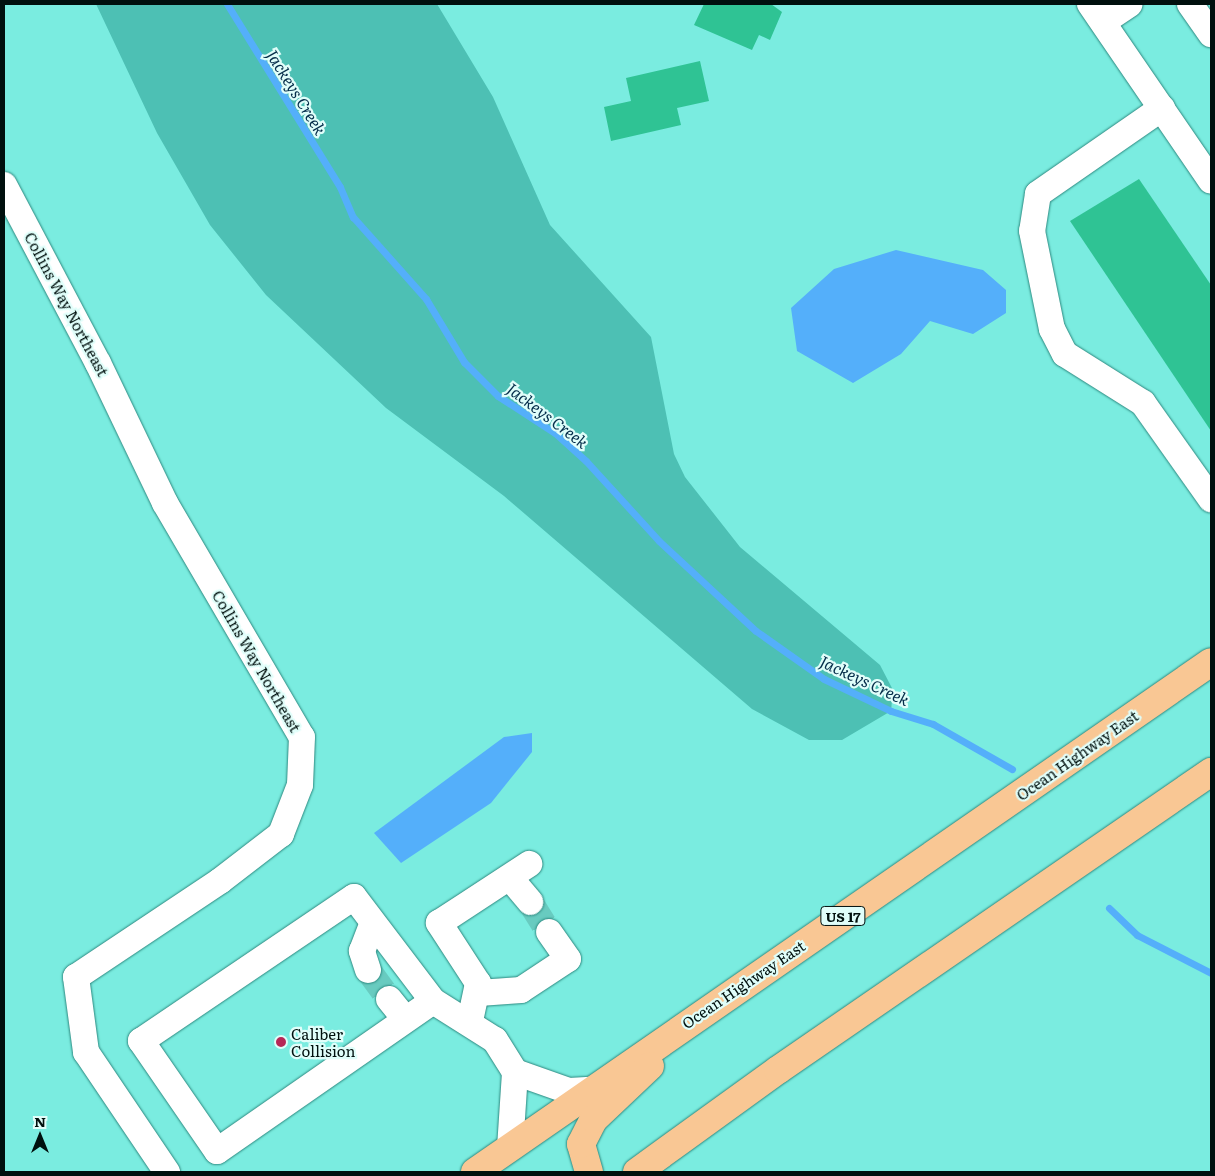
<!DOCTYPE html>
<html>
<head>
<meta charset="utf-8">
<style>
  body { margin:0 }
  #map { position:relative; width:1215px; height:1176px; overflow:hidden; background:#7aece0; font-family:Literata,serif }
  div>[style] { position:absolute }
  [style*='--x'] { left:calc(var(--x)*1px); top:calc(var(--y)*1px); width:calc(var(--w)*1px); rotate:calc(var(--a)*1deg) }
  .green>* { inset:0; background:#4dc0b4 }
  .water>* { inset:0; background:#54affa }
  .stream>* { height:7px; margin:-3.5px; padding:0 3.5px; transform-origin:3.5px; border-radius:3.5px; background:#54affa }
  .building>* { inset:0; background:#2fc394 }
  .minor-tunnel>* { height:26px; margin-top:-13px; transform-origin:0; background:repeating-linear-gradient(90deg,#68cbc0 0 26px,transparent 0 39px) }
  .roads { filter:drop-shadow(0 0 1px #2d887f) drop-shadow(0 0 1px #2d887f) }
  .minor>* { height:26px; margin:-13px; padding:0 13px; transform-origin:13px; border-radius:13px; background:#fff }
  .highway>* { height:28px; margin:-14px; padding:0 14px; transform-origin:14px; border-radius:14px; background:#f9c794 }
  .dots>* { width:14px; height:14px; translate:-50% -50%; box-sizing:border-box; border:2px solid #e0fefa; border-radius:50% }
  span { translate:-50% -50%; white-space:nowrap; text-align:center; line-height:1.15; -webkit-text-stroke:4.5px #e0fefa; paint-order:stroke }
  .shield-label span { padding:1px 4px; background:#e0fefa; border:1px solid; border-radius:4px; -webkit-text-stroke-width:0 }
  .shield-label { font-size:14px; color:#00100e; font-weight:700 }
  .street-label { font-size:15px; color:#00100e }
  .poi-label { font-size:15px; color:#00100e }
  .left { translate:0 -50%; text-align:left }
  .water-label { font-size:16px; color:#052d4a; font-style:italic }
  .frame { position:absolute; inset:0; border:5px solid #00100e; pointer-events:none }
  .north { position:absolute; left:15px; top:1111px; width:50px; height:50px; -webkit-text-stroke:4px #e0fefa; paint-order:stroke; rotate:0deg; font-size:14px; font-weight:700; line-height:20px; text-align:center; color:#00100e }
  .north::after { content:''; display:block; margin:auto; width:18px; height:22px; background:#00100e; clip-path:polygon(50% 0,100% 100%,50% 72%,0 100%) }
</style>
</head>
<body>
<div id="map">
  <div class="green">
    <div style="clip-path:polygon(96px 4px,437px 4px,493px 97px,550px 225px,651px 337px,674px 454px,685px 477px,740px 547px,880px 665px,893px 690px,891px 711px,842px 740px,809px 740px,752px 709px,504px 496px,386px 408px,266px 295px,210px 225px,157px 133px)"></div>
  </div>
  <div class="water">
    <div style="clip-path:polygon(896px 250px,983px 270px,1006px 290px,1006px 313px,973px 334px,930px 321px,901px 354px,853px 383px,797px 351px,791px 308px,834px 269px)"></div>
    <div style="clip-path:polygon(532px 733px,532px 752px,491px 803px,401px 863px,374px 833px,504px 737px)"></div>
  </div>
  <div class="stream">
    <div style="--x:227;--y:4;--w:215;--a:58.3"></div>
    <div style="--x:340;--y:187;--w:33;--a:67"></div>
    <div style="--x:353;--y:217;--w:110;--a:48.3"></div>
    <div style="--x:426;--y:299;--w:74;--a:58.9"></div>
    <div style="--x:464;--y:362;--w:48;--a:45"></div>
    <div style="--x:498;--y:396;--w:68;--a:33"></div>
    <div style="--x:555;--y:433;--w:42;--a:42.1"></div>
    <div style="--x:586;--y:461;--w:108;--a:47.6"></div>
    <div style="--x:659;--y:541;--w:132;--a:42.9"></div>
    <div style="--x:756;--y:631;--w:83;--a:35.2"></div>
    <div style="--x:824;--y:679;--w:74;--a:25.5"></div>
    <div style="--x:891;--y:711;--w:44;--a:17.2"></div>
    <div style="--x:933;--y:724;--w:91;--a:29.7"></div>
    <div style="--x:1109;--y:908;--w:39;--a:44"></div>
    <div style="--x:1137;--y:935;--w:83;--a:27.2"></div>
  </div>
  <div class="building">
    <div style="clip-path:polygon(704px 4px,771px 4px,782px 12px,770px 40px,759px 35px,752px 50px,694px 25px)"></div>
    <div style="clip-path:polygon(700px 61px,709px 101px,677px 108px,681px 125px,611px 141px,604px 107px,631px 101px,626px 78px)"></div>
    <div style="clip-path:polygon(1139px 179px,1211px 285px,1211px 431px,1070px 221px)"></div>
  </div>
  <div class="minor-tunnel">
    <div style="--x:530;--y:902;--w:36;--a:58"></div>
    <div style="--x:368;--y:970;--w:36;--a:54"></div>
  </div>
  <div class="roads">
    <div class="minor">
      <div style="--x:1090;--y:4;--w:214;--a:55.6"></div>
      <div style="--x:1190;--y:4;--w:37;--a:55"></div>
      <div style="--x:1103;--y:22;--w:32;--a:-34"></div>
      <div style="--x:1162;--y:108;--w:151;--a:145.3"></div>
      <div style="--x:1038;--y:194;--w:37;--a:99"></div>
      <div style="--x:1032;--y:231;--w:100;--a:78.5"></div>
      <div style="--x:1052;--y:329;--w:28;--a:63"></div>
      <div style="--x:1065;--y:354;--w:92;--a:32.1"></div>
      <div style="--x:1143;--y:403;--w:118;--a:54.7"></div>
      <div style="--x:4;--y:185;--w:201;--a:62.2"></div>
      <div style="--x:98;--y:363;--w:155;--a:64.4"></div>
      <div style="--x:165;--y:503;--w:271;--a:59.7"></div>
      <div style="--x:302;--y:737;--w:48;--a:92.4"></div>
      <div style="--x:300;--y:785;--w:53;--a:111.2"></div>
      <div style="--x:281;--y:834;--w:77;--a:142.4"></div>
      <div style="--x:220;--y:881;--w:173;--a:146.3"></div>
      <div style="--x:76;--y:977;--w:76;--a:82.4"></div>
      <div style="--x:86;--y:1052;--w:145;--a:56"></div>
      <div style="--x:511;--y:879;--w:30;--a:50"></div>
      <div style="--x:354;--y:897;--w:131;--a:52.8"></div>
      <div style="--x:433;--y:1001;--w:263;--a:145.2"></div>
      <div style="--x:217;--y:1151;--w:134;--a:-124.6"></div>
      <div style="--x:141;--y:1041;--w:257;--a:-34.1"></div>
      <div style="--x:368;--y:970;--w:20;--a:-108"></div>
      <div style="--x:362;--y:951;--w:30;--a:-69"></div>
      <div style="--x:479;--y:993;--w:42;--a:-4.1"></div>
      <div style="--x:521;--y:990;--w:56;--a:-33.4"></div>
      <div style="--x:568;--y:959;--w:33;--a:-125"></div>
      <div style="--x:389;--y:999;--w:26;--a:51"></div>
      <div style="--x:433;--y:1001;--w:73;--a:32.2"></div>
      <div style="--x:495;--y:1040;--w:38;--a:58"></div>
      <div style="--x:515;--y:1072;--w:57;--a:19.4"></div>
      <div style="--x:569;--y:1091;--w:22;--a:-3"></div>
      <div style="--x:470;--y:1021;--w:39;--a:-78"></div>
      <div style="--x:478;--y:983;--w:72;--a:-123"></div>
      <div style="--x:439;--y:923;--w:108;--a:-33.2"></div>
      <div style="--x:510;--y:1148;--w:76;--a:-86.2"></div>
    </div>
    <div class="highway">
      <div style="--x:475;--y:1172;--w:895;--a:-34.72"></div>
      <div style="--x:589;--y:1172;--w:29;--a:-106"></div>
      <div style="--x:581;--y:1144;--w:28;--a:-63"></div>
      <div style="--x:594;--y:1119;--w:77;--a:-43.4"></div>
      <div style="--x:637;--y:1172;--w:174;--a:-35.9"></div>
      <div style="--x:778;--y:1070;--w:526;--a:-34.54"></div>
    </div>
  </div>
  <div class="dots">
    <div style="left:281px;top:1042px;background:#b62757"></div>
  </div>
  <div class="shield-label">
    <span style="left:843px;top:916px">US 17</span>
  </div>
  <div class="street-label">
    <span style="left:67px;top:304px;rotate:62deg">Collins Way Northeast</span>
    <span style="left:257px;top:661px;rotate:60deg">Collins Way Northeast</span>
    <span style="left:1077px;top:755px;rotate:-35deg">Ocean Highway East</span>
    <span style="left:743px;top:984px;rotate:-34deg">Ocean Highway East</span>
  </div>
  <div class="poi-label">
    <span class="left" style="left:291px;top:1042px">Caliber<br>Collision</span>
  </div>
  <div class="water-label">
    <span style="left:297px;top:92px;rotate:58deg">Jackeys Creek</span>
    <span style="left:548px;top:415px;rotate:37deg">Jackeys Creek</span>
    <span style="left:865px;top:680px;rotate:25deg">Jackeys Creek</span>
  </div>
  <div class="frame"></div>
  <div class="north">N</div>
</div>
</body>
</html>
